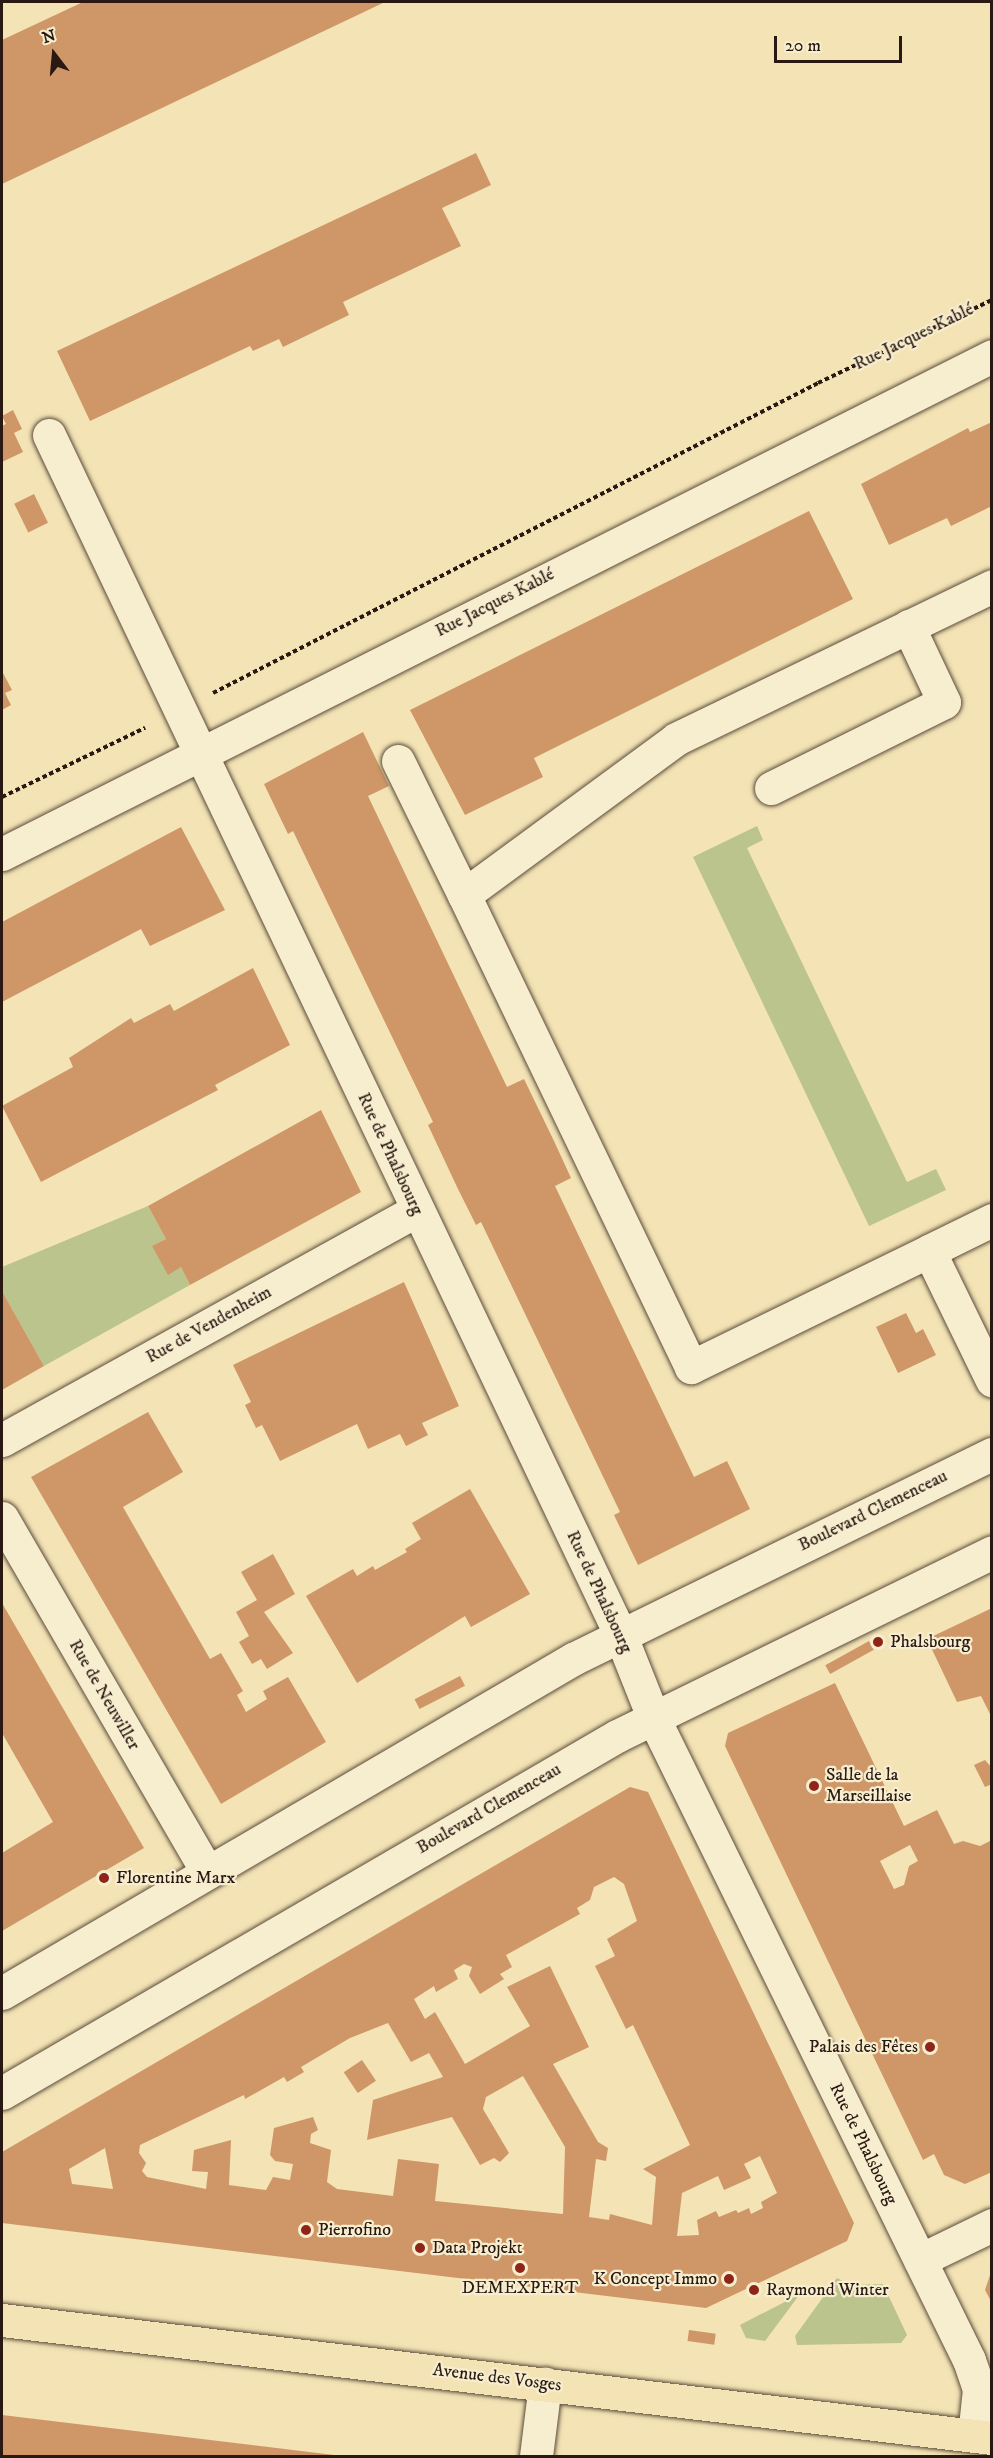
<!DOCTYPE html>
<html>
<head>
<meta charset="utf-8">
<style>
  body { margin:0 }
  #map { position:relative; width:993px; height:2458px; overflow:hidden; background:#f3e3b5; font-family:"IM FELL DW Pica",serif }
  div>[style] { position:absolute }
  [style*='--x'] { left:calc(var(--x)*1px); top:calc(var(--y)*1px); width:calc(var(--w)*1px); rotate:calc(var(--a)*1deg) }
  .green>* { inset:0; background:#bbc48d }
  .building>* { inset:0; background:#cf9768; transform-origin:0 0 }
  .path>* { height:4px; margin-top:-2px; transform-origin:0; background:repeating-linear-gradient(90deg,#291912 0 4.5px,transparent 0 7.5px) }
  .roads { filter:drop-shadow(0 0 2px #5c4c3b) drop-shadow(0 0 2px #5c4c3b) }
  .minor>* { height:33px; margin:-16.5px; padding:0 16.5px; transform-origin:16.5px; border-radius:16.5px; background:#f7edcf }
  .major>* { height:33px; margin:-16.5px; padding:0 16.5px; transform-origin:16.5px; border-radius:16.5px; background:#f3e3b5 }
  .dots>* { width:16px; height:16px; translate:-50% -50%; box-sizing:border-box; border:3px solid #f7edcf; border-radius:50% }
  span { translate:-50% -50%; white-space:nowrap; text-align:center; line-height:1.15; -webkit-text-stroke:4.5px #f7edcf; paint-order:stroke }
  .street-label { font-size:18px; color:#291912 }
  .poi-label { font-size:18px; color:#291912 }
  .left { translate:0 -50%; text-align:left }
  .right { translate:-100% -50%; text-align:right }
  .frame { position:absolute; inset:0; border:3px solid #291912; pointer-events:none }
  .north { position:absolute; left:24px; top:24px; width:60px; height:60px; -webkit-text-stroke:4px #f7edcf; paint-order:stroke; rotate:344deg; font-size:16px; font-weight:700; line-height:24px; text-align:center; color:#291912 }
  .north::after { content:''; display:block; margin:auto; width:21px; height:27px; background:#291912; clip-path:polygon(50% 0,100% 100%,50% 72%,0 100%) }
  .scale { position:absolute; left:774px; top:36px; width:128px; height:27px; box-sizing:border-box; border:3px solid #291912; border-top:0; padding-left:8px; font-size:18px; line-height:21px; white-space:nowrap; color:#291912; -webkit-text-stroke:4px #f7edcf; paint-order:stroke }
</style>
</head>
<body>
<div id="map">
  <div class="green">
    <div style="clip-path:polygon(757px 826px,763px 840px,747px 848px,907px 1182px,936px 1169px,946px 1190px,869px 1226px,693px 857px)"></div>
    <div style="clip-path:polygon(148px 1206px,166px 1239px,153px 1246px,168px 1274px,181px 1267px,190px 1285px,44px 1366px,2px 1291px,2px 1267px)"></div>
    <div style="clip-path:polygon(837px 2278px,851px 2285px,883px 2284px,907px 2335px,901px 2343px,797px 2345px,795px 2336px)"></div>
    <div style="clip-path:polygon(800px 2294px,765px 2341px,746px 2338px,740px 2325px)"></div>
  </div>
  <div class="building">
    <div style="clip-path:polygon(83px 2px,385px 2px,2px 184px,2px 40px)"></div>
    <div style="clip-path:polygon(476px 153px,491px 185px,442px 208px,461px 246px,343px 302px,349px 315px,283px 347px,279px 339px,253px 351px,250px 346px,90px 421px,57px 351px)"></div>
    <div style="clip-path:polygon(13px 410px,22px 429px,14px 433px,23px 452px,2px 462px,2px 426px,6px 424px,2px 416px)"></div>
    <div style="clip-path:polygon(992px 422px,992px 506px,951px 526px,947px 518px,889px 545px,861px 484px,968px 428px,970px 432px)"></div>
    <div style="left:34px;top:494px;width:32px;height:22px;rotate:64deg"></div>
    <div style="clip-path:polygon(809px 511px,853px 599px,534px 758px,543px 777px,465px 815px,410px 710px)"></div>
    <div style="clip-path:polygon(2px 671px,12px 690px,5px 693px,11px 705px,2px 710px)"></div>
    <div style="clip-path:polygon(363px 732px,389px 786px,368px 796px,507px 1087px,524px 1079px,554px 1141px,571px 1178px,555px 1186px,694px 1477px,727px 1461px,750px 1509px,638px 1565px,614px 1515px,620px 1512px,481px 1222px,476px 1225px,457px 1187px,428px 1125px,433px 1122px,293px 831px,288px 834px,264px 784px)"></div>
    <div style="clip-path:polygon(181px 827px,225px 910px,150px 946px,141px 929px,2px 1002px,2px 922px)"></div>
    <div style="clip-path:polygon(253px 968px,290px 1045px,215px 1085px,218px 1090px,41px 1182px,2px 1106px,73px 1067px,69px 1058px,131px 1018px,134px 1023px,170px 1004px,174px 1011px)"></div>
    <div style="clip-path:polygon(321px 1110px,361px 1192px,190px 1285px,181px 1267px,168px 1275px,152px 1246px,166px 1239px,148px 1206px)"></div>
    <div style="clip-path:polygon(404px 1282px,459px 1406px,422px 1423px,428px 1435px,406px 1446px,400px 1434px,368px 1449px,357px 1424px,280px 1461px,262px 1425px,256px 1428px,245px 1405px,251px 1402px,233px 1365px)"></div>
    <div style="clip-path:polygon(2px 1291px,44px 1366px,2px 1390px)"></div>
    <div style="clip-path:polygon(906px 1313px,916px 1333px,923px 1329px,936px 1355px,898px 1373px,876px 1327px)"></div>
    <div style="clip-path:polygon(148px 1412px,183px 1472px,123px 1507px,210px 1659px,221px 1653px,243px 1691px,237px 1695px,246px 1712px,267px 1699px,263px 1691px,288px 1677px,326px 1742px,221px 1804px,31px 1477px)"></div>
    <div style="clip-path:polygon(470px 1489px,530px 1594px,471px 1627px,465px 1616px,357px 1683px,306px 1596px,353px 1569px,357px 1576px,373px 1566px,375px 1570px,407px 1552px,405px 1549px,421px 1539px,412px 1523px)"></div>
    <div style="clip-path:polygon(273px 1554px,295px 1594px,264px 1612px,293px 1653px,267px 1669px,261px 1659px,252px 1664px,239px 1642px,249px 1636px,236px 1612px,257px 1600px,241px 1572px)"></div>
    <div style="clip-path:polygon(2px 1603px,144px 1848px,2px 1931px,2px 1853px,53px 1822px,2px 1733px)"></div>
    <div style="clip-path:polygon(992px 1608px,992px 1718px,981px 1696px,957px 1702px,927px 1639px)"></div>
    <div style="left:869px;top:1641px;width:10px;height:50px;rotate:61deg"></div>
    <div style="left:460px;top:1676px;width:11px;height:51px;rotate:63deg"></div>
    <div style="clip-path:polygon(evenodd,835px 1683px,904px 1826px,937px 1810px,954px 1844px,963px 1841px,980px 1846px,992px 1840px,992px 2172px,965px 2184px,944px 2175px,934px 2154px,923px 2160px,725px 1746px,728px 1733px,835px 1683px,910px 1845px,918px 1861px,909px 1866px,904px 1885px,894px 1889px,880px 1861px,910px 1845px)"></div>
    <div style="clip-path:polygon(985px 1760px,992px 1768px,992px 1784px,985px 1787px,974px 1765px)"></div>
    <div style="clip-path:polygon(evenodd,630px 1787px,648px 1792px,755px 2016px,854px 2223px,847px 2241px,706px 2308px,2px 2223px,2px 2152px,630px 1787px,614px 1877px,624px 1884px,637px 1921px,607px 1939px,615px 1956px,595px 1966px,626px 2029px,633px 2025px,690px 2145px,643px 2169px,656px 2177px,652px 2225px,610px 2214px,609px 2220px,589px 2217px,596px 2159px,606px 2161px,608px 2148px,598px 2142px,553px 2064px,589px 2047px,550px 1966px,507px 1987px,530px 2026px,465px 2064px,435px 2012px,425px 2019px,414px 1999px,434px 1986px,436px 1992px,458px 1979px,454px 1970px,464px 1964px,472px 1967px,469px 1976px,480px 1994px,504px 1979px,500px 1974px,512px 1967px,506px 1955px,580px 1914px,577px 1908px,590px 1900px,594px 1887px,614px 1877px,630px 1787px,388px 2023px,411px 2062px,429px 2053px,443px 2077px,373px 2100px,367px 2140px,452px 2117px,480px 2165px,494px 2158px,500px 2162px,509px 2153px,483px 2109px,486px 2097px,523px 2076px,565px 2147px,563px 2214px,435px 2201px,439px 2164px,398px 2159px,393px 2196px,337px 2189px,327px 2182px,331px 2150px,310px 2143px,311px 2134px,318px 2130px,313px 2117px,274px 2128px,270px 2155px,275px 2161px,293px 2164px,290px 2180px,273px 2177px,266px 2190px,229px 2185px,231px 2140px,194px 2150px,192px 2171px,208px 2172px,206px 2189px,147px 2177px,142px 2171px,146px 2163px,139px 2153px,140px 2145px,244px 2095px,245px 2099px,284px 2077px,287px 2082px,304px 2072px,301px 2067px,350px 2038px,388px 2023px,630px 1787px,105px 2148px,113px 2189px,72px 2184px,69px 2169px,105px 2148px,630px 1787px,760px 2156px,777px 2193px,761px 2202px,763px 2208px,751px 2214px,749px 2208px,738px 2213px,736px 2210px,719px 2217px,716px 2211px,697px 2220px,699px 2235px,677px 2236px,682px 2193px,718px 2176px,724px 2190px,751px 2178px,744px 2164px,760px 2156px)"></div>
    <div style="left:362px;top:2060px;width:25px;height:22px;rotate:56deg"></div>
    <div style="clip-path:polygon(991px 2272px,992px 2272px,992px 2303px,985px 2290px)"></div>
    <div style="left:689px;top:2330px;width:27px;height:11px;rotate:8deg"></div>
    <div style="clip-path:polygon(2px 2415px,334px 2455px,334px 2456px,2px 2456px)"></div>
  </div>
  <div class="path">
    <div style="--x:213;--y:693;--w:680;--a:-27.13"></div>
    <div style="--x:818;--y:383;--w:193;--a:-25.5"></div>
    <div style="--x:2;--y:797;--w:159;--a:-25.8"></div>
  </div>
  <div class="roads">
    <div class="minor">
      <div style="--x:49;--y:435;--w:1328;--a:64.53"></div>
      <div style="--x:620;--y:1634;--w:89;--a:68.3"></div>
      <div style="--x:653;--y:1717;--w:716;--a:63.83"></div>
      <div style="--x:969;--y:2360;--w:31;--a:71"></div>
      <div style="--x:979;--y:2389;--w:47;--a:96.1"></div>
      <div style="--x:398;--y:761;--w:149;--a:63.8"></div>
      <div style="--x:771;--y:788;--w:193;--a:-26.4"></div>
      <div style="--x:944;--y:702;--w:84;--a:-115.3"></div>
      <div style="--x:2;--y:854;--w:1108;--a:-26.7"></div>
      <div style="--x:992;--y:1220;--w:70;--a:153.8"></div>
      <div style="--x:929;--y:1251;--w:144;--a:64"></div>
      <div style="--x:929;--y:1251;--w:265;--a:154"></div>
      <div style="--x:691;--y:1367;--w:524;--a:-115.68"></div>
      <div style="--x:464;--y:895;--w:263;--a:-36.3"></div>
      <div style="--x:676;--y:739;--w:351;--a:-25.8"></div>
      <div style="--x:2;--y:1440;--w:474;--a:-29"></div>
      <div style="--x:2;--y:1518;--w:409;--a:59.9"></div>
      <div style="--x:2;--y:1993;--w:662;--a:-30.33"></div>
      <div style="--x:573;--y:1659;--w:466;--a:-26.1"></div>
      <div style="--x:2;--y:2093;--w:711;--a:-30.13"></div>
      <div style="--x:617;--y:1736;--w:418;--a:-26.1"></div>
      <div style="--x:920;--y:2260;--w:80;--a:-25.9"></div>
      <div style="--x:536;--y:2456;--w:73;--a:-82.9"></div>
    </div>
    <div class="major">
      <div style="--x:2;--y:2320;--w:997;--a:6.8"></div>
    </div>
  </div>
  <div class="dots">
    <div style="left:878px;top:1642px;background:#8f2418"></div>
    <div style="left:814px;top:1786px;background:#8f2418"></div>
    <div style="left:104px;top:1878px;background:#8f2418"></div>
    <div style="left:930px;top:2047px;background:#8f2418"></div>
    <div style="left:306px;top:2230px;background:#8f2418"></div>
    <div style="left:420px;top:2248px;background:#8f2418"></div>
    <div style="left:520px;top:2268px;background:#8f2418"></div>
    <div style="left:729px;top:2279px;background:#8f2418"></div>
    <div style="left:754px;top:2290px;background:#8f2418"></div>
  </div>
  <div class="street-label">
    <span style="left:914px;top:337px;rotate:-26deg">Rue Jacques Kablé</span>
    <span style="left:495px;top:603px;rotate:-27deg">Rue Jacques Kablé</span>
    <span style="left:390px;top:1154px;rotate:65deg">Rue de Phalsbourg</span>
    <span style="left:209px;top:1325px;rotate:-29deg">Rue de Vendenheim</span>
    <span style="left:873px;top:1511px;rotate:-26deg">Boulevard Clemenceau</span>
    <span style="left:599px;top:1592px;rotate:65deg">Rue de Phalsbourg</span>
    <span style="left:104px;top:1695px;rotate:60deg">Rue de Neuwiller</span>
    <span style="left:489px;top:1809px;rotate:-30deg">Boulevard Clemenceau</span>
    <span style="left:863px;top:2144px;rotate:64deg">Rue de Phalsbourg</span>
    <span style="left:497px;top:2378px;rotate:7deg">Avenue des Vosges</span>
  </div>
  <div class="poi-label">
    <span class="left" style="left:890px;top:1642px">Phalsbourg</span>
    <span class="left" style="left:826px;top:1786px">Salle de la<br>Marseillaise</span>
    <span class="left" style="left:116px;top:1878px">Florentine Marx</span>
    <span class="right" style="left:918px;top:2047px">Palais des Fêtes</span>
    <span class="left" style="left:318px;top:2230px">Pierrofino</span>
    <span class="left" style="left:432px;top:2248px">Data Projekt</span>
    <span class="right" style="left:717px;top:2279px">K Concept Immo</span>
    <span style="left:520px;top:2288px">DEMEXPERT</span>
    <span class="left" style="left:766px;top:2290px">Raymond Winter</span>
  </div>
  <div class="frame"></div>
  <div class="north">N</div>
  <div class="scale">20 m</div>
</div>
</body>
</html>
